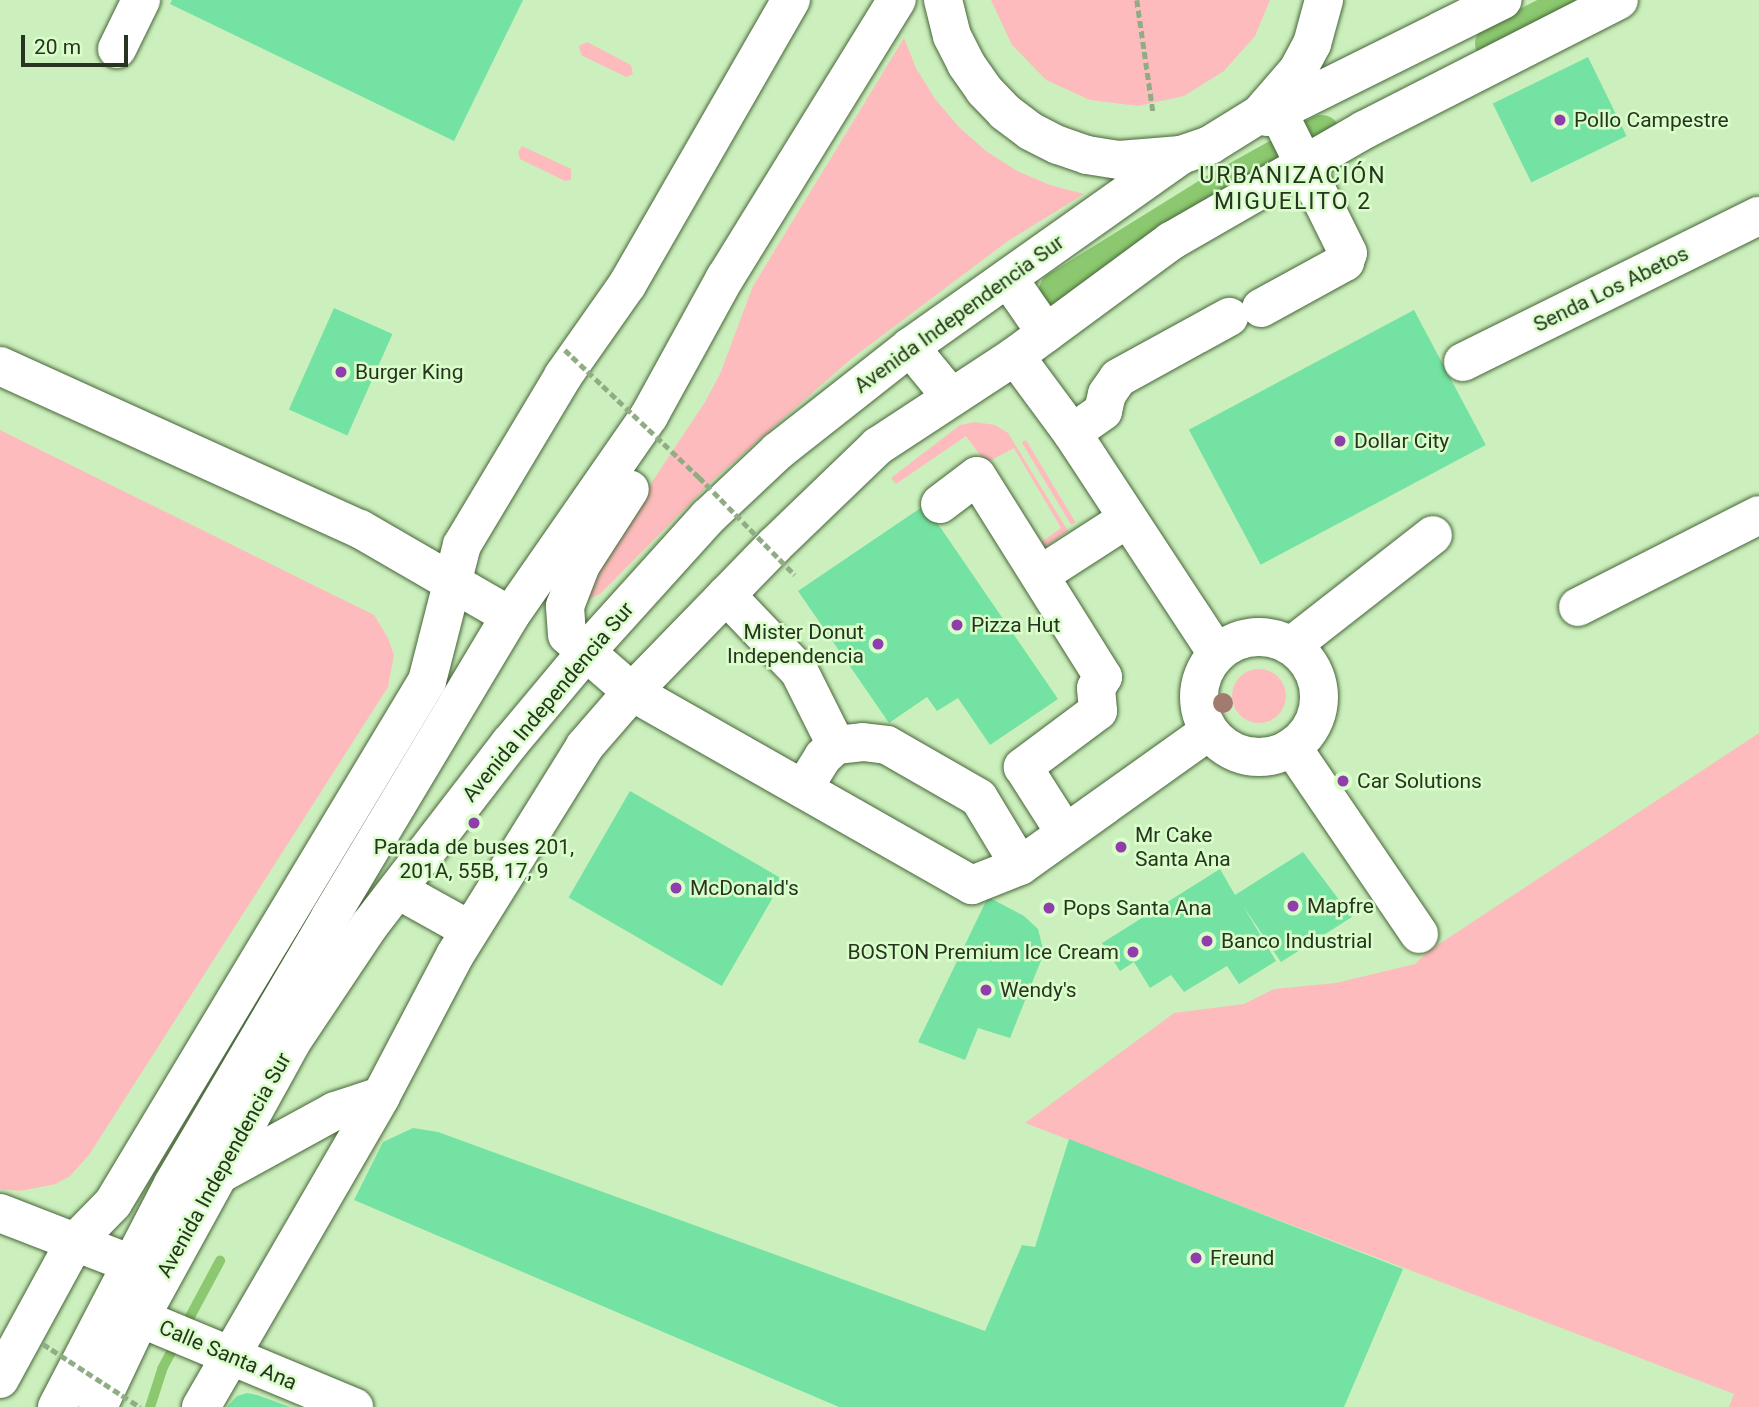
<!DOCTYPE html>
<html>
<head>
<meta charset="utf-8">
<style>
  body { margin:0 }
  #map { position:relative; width:1759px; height:1407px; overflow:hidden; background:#ccf0bd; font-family:Roboto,sans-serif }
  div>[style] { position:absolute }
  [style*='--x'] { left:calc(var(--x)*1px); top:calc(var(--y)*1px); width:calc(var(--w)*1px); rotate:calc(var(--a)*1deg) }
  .green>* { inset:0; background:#febbbd; transform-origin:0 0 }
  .round { border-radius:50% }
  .stream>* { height:10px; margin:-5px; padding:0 5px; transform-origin:5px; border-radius:5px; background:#8bc86f }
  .canal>* { height:37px; margin:-18.5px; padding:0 18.5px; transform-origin:18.5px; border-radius:18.5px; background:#8bc86f }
  .building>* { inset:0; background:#74e2a3; transform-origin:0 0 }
  .path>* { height:4.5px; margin-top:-2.25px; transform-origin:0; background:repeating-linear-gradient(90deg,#90ac84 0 7px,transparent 0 10.5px) }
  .roads { filter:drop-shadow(0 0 2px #476539) drop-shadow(0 0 2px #476539) }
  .minor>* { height:38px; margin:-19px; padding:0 19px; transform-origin:19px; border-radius:19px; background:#fff }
  .minor>.ring { margin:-19px; padding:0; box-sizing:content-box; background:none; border:38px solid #fff; border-radius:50% }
  .highway>* { height:38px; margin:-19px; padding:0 19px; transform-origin:19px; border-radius:19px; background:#fff }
  .path-bridge>* { height:4.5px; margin-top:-2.25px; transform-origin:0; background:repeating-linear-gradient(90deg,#90ac84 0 7px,transparent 0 10.5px) }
  .trees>* { width:20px; height:20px; margin:-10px; border-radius:50%; background:#a17b6d }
  .dots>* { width:19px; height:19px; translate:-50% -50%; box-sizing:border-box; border:4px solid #d9feca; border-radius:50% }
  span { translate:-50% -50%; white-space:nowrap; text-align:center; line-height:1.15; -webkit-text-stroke:5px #d9feca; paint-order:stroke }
  .poi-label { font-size:21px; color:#263420 }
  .left { translate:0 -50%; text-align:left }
  .right { translate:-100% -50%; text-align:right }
  .street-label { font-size:21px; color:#263420 }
  .neighbourhood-label { font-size:23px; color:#263420; letter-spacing:2px }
  .scale { position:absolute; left:21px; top:35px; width:107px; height:32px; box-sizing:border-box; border:4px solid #263420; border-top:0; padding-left:9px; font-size:21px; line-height:24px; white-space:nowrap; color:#263420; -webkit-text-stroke:5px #d9feca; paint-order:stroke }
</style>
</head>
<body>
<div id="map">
  <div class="green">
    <div style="clip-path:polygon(991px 0,1270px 0,1255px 36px,1224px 71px,1184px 96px,1138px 106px,1090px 100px,1046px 80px,1012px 45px)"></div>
    <div style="clip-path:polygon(904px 38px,916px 68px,935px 99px,959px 127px,986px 151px,1017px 171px,1050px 185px,1084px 194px,1008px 241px,851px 359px,714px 479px,600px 594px,589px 599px,586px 596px,597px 565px,705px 402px,720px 374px,753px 286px)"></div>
    <div style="clip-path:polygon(587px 42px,631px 65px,633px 74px,626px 77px,581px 55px,579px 46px)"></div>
    <div style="clip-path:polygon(522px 146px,571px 169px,571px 180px,565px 181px,520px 159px,518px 152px)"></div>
    <div style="clip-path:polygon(975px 422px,995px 425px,1008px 433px,1068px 531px,1043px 548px,1040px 543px,1061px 528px,1014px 448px,986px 463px,966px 436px,896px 484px,891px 478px,960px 425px)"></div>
    <div style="clip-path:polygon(0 430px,374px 615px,388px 638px,394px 655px,388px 687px,89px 1155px,70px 1176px,56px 1184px,20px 1191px,0 1189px)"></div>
    <div style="left:1026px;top:440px;width:96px;height:5px;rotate:59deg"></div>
    <div class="round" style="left:1232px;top:669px;width:54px;height:54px"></div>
    <div style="clip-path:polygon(1759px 733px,1759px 1407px,1729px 1407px,1734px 1394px,1025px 1123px,1174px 1013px,1244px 1004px,1274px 989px,1336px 983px,1415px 964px,1427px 952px)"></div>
  </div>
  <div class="stream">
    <div style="--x:150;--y:1407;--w:40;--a:-72"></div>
    <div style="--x:162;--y:1369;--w:123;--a:-61.8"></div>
  </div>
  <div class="canal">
    <div style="--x:1493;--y:43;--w:93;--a:-27.4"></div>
    <div style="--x:1057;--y:290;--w:181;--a:-31.9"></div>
    <div style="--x:1211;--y:194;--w:126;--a:-29"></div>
  </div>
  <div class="building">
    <div style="clip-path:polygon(172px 0,523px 0,454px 141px,170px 4px)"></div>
    <div style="left:1588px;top:57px;width:88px;height:106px;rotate:64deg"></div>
    <div style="left:334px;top:308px;width:64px;height:111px;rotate:24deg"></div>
    <div style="left:1414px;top:310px;width:153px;height:255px;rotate:62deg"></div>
    <div style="clip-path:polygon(925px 505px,1058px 699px,990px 745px,958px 698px,937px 711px,927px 697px,889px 723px,798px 591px)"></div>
    <div style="left:630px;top:791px;width:177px;height:123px;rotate:30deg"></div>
    <div style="clip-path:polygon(1303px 852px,1352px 917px,1281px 962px,1243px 906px,1276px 961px,1239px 984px,1227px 966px,1184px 992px,1171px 975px,1150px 988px,1134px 962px,1120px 971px,1102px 943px,1220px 869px,1235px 895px)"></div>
    <div style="clip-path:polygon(988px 897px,1024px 916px,1038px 929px,1044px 953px,1010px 1038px,978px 1028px,965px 1060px,918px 1042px)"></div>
    <div style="clip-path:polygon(413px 1128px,438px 1132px,985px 1331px,1022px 1245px,1035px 1247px,1069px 1139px,1403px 1269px,1344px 1407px,839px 1407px,354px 1200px,383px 1142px)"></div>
    <div style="clip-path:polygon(247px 1393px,257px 1395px,290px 1407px,227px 1407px,237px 1396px)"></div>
  </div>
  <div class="path">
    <div style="--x:1137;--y:0;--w:112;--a:81.8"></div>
  </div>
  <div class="roads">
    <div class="minor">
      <div style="--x:117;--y:49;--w:55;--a:-63.9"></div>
      <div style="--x:1008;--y:278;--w:67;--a:55.4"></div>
      <div style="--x:1261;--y:308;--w:96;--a:-28.7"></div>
      <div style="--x:1345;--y:262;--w:9;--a:-72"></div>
      <div style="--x:1348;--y:253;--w:157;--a:-116.4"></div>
      <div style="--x:910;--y:347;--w:65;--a:50.6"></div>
      <div style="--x:1015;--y:356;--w:96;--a:53.5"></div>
      <div style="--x:1072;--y:433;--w:264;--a:56.7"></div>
      <div style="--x:1463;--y:362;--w:330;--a:-26.3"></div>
      <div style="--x:0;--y:366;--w:395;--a:24.4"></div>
      <div style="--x:360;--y:529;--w:173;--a:30.1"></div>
      <div style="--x:1072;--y:433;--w:38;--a:-35"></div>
      <div style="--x:1103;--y:411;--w:17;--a:-77"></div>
      <div style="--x:1107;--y:394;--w:19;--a:-55"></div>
      <div style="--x:1118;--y:378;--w:127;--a:-28.8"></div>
      <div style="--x:940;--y:504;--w:46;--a:-37.1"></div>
      <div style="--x:977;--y:476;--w:237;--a:57.9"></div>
      <div style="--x:1103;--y:677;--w:13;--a:122"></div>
      <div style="--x:1096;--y:688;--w:23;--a:85"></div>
      <div style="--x:1098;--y:711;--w:94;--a:143.3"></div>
      <div style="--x:1023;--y:767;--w:78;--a:57.5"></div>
      <div style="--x:1040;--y:575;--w:103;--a:-32.8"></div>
      <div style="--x:726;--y:595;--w:105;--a:46.2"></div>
      <div style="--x:799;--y:671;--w:83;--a:63.4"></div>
      <div style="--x:1578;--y:607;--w:203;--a:-26.9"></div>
      <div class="ring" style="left:1199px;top:637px;width:82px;height:82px"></div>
      <div style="--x:1291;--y:646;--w:180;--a:-38"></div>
      <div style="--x:586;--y:652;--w:61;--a:41"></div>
      <div style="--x:632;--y:692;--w:391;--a:29.6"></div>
      <div style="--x:972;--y:885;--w:52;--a:-21.6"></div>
      <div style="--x:1020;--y:866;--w:231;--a:-35.5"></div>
      <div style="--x:1292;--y:747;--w:226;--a:55.8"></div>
      <div style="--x:803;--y:789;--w:38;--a:-58"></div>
      <div style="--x:823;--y:757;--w:18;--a:-43"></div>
      <div style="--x:836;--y:745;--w:27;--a:-6"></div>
      <div style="--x:863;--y:742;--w:24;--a:7"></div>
      <div style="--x:887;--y:745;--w:106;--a:29.9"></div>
      <div style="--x:979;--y:798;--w:79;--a:58.9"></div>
      <div style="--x:398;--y:890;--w:82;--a:29.1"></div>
      <div style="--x:218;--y:1175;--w:133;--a:-28.7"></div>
      <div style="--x:335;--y:1111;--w:48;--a:-18.1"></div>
      <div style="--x:0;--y:1213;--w:138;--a:21.2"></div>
      <div style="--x:140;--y:1318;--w:232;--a:22.6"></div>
      <div style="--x:0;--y:1379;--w:155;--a:-61.4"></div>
      <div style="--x:74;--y:1243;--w:56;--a:-45.7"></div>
      <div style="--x:113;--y:1203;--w:609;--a:-58.97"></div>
      <div style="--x:427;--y:681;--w:140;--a:-75.6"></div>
      <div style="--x:462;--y:545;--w:197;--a:-59.1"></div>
      <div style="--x:563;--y:376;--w:111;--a:-54.9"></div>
      <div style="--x:627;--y:285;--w:329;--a:-60.1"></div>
      <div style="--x:201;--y:1407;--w:359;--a:-59.9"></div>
      <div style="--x:381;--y:1096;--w:159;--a:-62.3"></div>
      <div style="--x:455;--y:955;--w:246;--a:-58.1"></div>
      <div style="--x:585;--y:746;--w:72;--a:-49"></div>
      <div style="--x:632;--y:692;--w:205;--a:-45.8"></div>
      <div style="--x:775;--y:545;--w:143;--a:-43.9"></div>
      <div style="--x:878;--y:446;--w:164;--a:-33.3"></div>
      <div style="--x:1015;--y:356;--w:194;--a:-36.4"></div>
      <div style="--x:1171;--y:241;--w:223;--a:-29.9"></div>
      <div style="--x:1364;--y:130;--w:286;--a:-27"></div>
    </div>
    <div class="highway">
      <div style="--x:943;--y:0;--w:37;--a:76"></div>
      <div style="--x:952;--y:36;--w:31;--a:63"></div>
      <div style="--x:966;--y:64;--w:32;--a:55"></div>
      <div style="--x:984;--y:90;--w:30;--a:46"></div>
      <div style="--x:1005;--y:112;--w:31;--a:37"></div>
      <div style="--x:1030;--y:131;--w:31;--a:27"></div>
      <div style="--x:1058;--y:145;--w:31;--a:19"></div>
      <div style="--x:1087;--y:155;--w:32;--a:9"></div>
      <div style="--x:1119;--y:160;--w:62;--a:-4.6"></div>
      <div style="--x:1181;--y:155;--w:31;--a:-19"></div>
      <div style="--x:1210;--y:145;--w:59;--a:-31.8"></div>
      <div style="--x:1260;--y:114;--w:58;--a:-49.2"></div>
      <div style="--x:1298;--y:70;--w:30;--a:-62"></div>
      <div style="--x:1312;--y:44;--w:46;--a:-74.7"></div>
      <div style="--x:1267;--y:117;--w:263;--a:-26.4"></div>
      <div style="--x:586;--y:652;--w:25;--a:-138"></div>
      <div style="--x:567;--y:635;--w:29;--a:-94"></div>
      <div style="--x:565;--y:606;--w:44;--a:-68.7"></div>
      <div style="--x:581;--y:565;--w:90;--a:-57.2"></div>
      <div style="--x:57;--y:1407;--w:251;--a:-62.5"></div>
      <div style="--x:173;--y:1184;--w:310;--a:-59.5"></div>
      <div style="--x:330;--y:917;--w:351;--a:-59.1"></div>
      <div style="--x:510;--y:616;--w:244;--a:-55.2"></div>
      <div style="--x:649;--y:416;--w:158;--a:-61.2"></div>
      <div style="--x:725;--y:278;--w:327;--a:-58.3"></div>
      <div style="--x:98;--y:1407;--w:98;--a:-64.7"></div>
      <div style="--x:140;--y:1318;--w:314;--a:-61.2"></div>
      <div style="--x:291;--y:1043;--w:141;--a:-56.3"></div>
      <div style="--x:369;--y:926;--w:231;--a:-52.4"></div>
      <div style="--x:510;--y:743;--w:119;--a:-50.1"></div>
      <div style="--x:586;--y:652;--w:182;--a:-47.9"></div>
      <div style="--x:708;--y:517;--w:96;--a:-43.3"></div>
      <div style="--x:778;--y:451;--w:168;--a:-38.2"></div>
      <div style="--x:910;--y:347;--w:332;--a:-35.3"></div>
    </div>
  </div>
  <div class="path-bridge">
    <div style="--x:565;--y:350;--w:185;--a:43.5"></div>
    <div style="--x:699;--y:477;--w:137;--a:45.6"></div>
    <div style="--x:43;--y:1344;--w:116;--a:33"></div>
  </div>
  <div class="trees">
    <div style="left:1223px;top:703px"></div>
  </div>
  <div class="dots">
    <div style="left:1560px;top:120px;background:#913ead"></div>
    <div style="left:341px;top:372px;background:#913ead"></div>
    <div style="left:1340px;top:441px;background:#913ead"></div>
    <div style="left:957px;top:625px;background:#913ead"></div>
    <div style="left:878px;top:644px;background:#913ead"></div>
    <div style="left:1343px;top:781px;background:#913ead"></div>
    <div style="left:474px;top:823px;background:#913ead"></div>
    <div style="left:1121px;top:847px;background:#913ead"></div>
    <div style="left:676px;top:888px;background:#913ead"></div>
    <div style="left:1293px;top:906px;background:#913ead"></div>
    <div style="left:1049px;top:908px;background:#913ead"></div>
    <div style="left:1207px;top:941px;background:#913ead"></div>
    <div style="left:1133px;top:952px;background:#913ead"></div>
    <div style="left:986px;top:990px;background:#913ead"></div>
    <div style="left:1196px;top:1258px;background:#913ead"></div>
  </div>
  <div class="poi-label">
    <span class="left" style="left:1574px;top:120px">Pollo Campestre</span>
    <span class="left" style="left:355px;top:372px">Burger King</span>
    <span class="left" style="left:1354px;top:441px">Dollar City</span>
    <span class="left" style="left:971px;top:625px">Pizza Hut</span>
    <span class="right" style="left:864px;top:644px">Mister Donut<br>Independencia</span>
    <span class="left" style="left:1357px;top:781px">Car Solutions</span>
    <span class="left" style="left:1135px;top:847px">Mr Cake<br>Santa Ana</span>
    <span style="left:474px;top:859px">Parada de buses 201,<br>201A, 55B, 17, 9</span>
    <span class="left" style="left:690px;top:888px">McDonald's</span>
    <span class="left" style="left:1307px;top:906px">Mapfre</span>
    <span class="left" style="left:1063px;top:908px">Pops Santa Ana</span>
    <span class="left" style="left:1221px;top:941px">Banco Industrial</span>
    <span class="right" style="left:1119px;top:952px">BOSTON Premium Ice Cream</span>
    <span class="left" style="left:1000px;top:990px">Wendy's</span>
    <span class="left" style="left:1210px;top:1258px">Freund</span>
  </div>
  <div class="street-label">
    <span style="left:1611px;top:289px;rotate:-26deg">Senda Los Abetos</span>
    <span style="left:959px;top:314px;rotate:-36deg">Avenida Independencia Sur</span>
    <span style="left:548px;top:702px;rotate:-50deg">Avenida Independencia Sur</span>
    <span style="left:224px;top:1165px;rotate:-61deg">Avenida Independencia Sur</span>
    <span style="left:228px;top:1355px;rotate:23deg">Calle Santa Ana</span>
  </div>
  <div class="neighbourhood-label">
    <span style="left:1293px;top:189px">URBANIZACIÓN<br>MIGUELITO 2</span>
  </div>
  <div class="scale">20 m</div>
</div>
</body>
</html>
